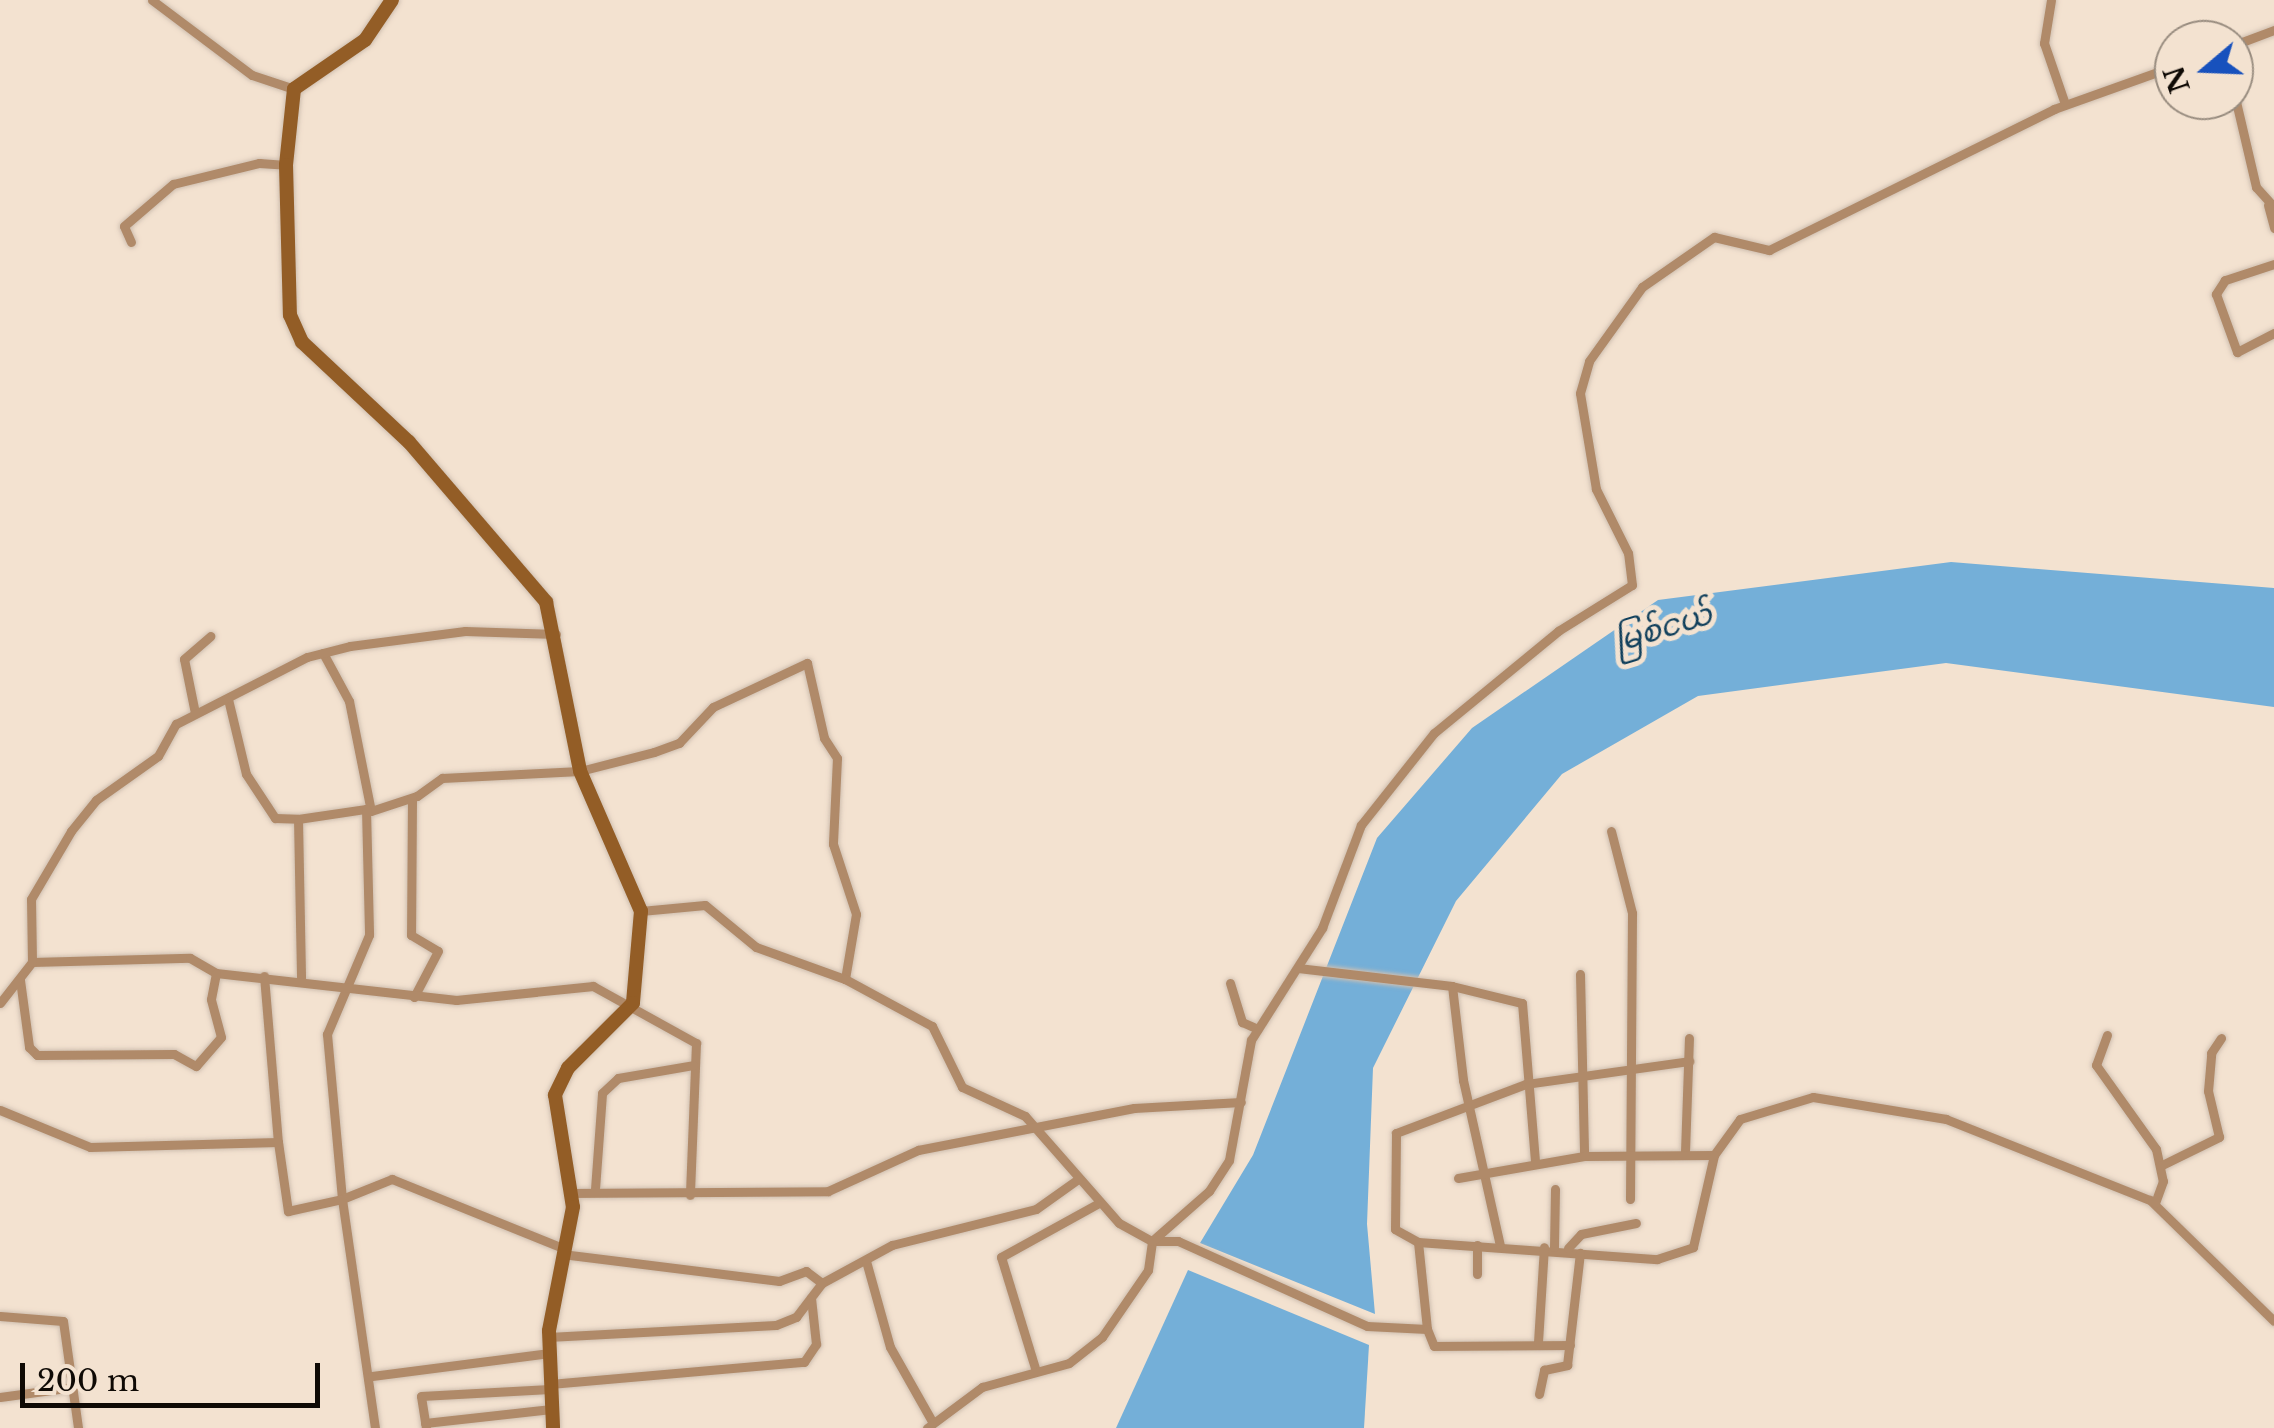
<!DOCTYPE html>
<html>
<head>
<meta charset="utf-8">
<style>
  body { margin:0 }
  #map { position:relative; width:2274px; height:1428px; overflow:hidden; background:#f3e2d0; font-family:"Libre Baskerville","Noto Sans Myanmar",serif }
  div>[style] { position:absolute }
  [style*='--x'] { left:calc(var(--x)*1px); top:calc(var(--y)*1px); width:calc(var(--w)*1px); rotate:calc(var(--a)*1deg) }
  .water>* { inset:0; background:#74afd8 }
  .roads { filter:drop-shadow(0 0 2px #cfbfb0) drop-shadow(0 0 2px #cfbfb0) }
  .street>* { height:9px; margin:-4.5px; padding:0 4.5px; transform-origin:4.5px; border-radius:4.5px; background:#b08a69 }
  .secondary>* { height:14px; margin:-7px; padding:0 7px; transform-origin:7px; border-radius:7px; background:#935d26 }
  span { translate:-50% -50%; white-space:nowrap; text-align:center; line-height:1.15; -webkit-text-stroke:10px #f3e2d0; paint-order:stroke }
  .water-label { font-size:30px; color:#11405c; font-style:italic }
  .north { position:absolute; left:2154px; top:20px; width:100px; height:100px; box-sizing:border-box; background:#f3e2d0; border:2px solid #988c7f; border-radius:50%; rotate:251deg; font-size:28px; font-weight:700; line-height:40px; text-align:center; color:#0f0a05 }
  .north::after { content:''; display:block; margin:auto; width:35px; height:45px; background:#1751bd; clip-path:polygon(50% 0,100% 100%,50% 72%,0 100%) }
  .scale { position:absolute; left:20px; top:1363px; width:300px; height:45px; box-sizing:border-box; border:5px solid #0f0a05; border-top:0; padding-left:12px; font-size:30px; line-height:35px; white-space:nowrap; color:#0f0a05; -webkit-text-stroke:8px #f3e2d0; paint-order:stroke }
</style>
</head>
<body>
<div id="map">
  <div class="water">
    <div style="clip-path:polygon(1951px 562px,2274px 588px,2274px 707px,1946px 663px,1698px 696px,1562px 774px,1456px 901px,1373px 1068px,1367px 1224px,1375px 1314px,1200px 1243px,1253px 1155px,1377px 838px,1472px 728px,1658px 600px)"></div>
    <div style="clip-path:polygon(1188px 1270px,1369px 1345px,1364px 1428px,1116px 1428px)"></div>
  </div>
  <div class="roads">
    <div class="street">
      <div style="--x:152;--y:0;--w:125;--a:36.9"></div>
      <div style="--x:252;--y:75;--w:44;--a:18.4"></div>
      <div style="--x:2051;--y:0;--w:44;--a:99.2"></div>
      <div style="--x:2044;--y:43;--w:65;--a:71"></div>
      <div style="--x:2234;--y:45;--w:43;--a:-20.6"></div>
      <div style="--x:2234;--y:93;--w:97;--a:76.8"></div>
      <div style="--x:2256;--y:187;--w:27;--a:48"></div>
      <div style="--x:2268;--y:205;--w:24;--a:75"></div>
      <div style="--x:131;--y:242;--w:17;--a:-114"></div>
      <div style="--x:124;--y:226;--w:65;--a:-40.6"></div>
      <div style="--x:173;--y:184;--w:89;--a:-13.7"></div>
      <div style="--x:259;--y:163;--w:27;--a:4"></div>
      <div style="--x:2274;--y:264;--w:52;--a:161.9"></div>
      <div style="--x:2225;--y:280;--w:17;--a:123"></div>
      <div style="--x:2216;--y:294;--w:62;--a:70.1"></div>
      <div style="--x:2237;--y:352;--w:42;--a:-27.2"></div>
      <div style="--x:323;--y:653;--w:55;--a:61.6"></div>
      <div style="--x:349;--y:701;--w:112;--a:78.7"></div>
      <div style="--x:371;--y:811;--w:48;--a:-18.1"></div>
      <div style="--x:417;--y:796;--w:31;--a:-36"></div>
      <div style="--x:442;--y:778;--w:138;--a:-2.9"></div>
      <div style="--x:580;--y:771;--w:76;--a:-14.4"></div>
      <div style="--x:654;--y:752;--w:27;--a:-20"></div>
      <div style="--x:679;--y:743;--w:50;--a:-46.6"></div>
      <div style="--x:713;--y:707;--w:104;--a:-25.1"></div>
      <div style="--x:807;--y:663;--w:77;--a:77.2"></div>
      <div style="--x:824;--y:738;--w:24;--a:57"></div>
      <div style="--x:837;--y:758;--w:86;--a:92.7"></div>
      <div style="--x:833;--y:844;--w:74;--a:71.8"></div>
      <div style="--x:856;--y:914;--w:66;--a:99.6"></div>
      <div style="--x:228;--y:699;--w:77;--a:76.5"></div>
      <div style="--x:246;--y:774;--w:53;--a:56.6"></div>
      <div style="--x:275;--y:818;--w:23;--a:2"></div>
      <div style="--x:298;--y:819;--w:159;--a:88.9"></div>
      <div style="--x:195;--y:713;--w:55;--a:-101.5"></div>
      <div style="--x:184;--y:659;--w:35;--a:-41"></div>
      <div style="--x:412;--y:798;--w:137;--a:90.4"></div>
      <div style="--x:411;--y:935;--w:31;--a:31"></div>
      <div style="--x:438;--y:951;--w:52;--a:117.6"></div>
      <div style="--x:298;--y:819;--w:69;--a:-8.4"></div>
      <div style="--x:366;--y:809;--w:126;--a:88.6"></div>
      <div style="--x:369;--y:935;--w:108;--a:113"></div>
      <div style="--x:327;--y:1034;--w:166;--a:84.8"></div>
      <div style="--x:342;--y:1199;--w:54;--a:-21.8"></div>
      <div style="--x:392;--y:1179;--w:184;--a:22"></div>
      <div style="--x:1611;--y:831;--w:85;--a:75.6"></div>
      <div style="--x:1632;--y:913;--w:286;--a:90.4"></div>
      <div style="--x:641;--y:911;--w:64;--a:-5.4"></div>
      <div style="--x:705;--y:905;--w:66;--a:39.5"></div>
      <div style="--x:756;--y:947;--w:95;--a:19.8"></div>
      <div style="--x:845;--y:979;--w:99;--a:28.4"></div>
      <div style="--x:932;--y:1026;--w:68;--a:63.8"></div>
      <div style="--x:962;--y:1087;--w:69;--a:24.7"></div>
      <div style="--x:1025;--y:1116;--w:142;--a:48.7"></div>
      <div style="--x:1119;--y:1223;--w:38;--a:29"></div>
      <div style="--x:1152;--y:1241;--w:26;--a:0"></div>
      <div style="--x:1178;--y:1241;--w:207;--a:24.2"></div>
      <div style="--x:1367;--y:1326;--w:60;--a:2.9"></div>
      <div style="--x:1427;--y:1329;--w:87;--a:-95.9"></div>
      <div style="--x:1418;--y:1242;--w:240;--a:4.1"></div>
      <div style="--x:1657;--y:1259;--w:38;--a:-18"></div>
      <div style="--x:1693;--y:1247;--w:94;--a:-77.1"></div>
      <div style="--x:1714;--y:1155;--w:44;--a:-54.2"></div>
      <div style="--x:1740;--y:1119;--w:76;--a:-16.8"></div>
      <div style="--x:1813;--y:1097;--w:135;--a:9.4"></div>
      <div style="--x:1946;--y:1119;--w:219;--a:21.7"></div>
      <div style="--x:2150;--y:1200;--w:173;--a:44.3"></div>
      <div style="--x:32;--y:962;--w:158;--a:-1.5"></div>
      <div style="--x:190;--y:958;--w:30;--a:30"></div>
      <div style="--x:216;--y:973;--w:242;--a:6.4"></div>
      <div style="--x:456;--y:1000;--w:138;--a:-5.8"></div>
      <div style="--x:593;--y:986;--w:118;--a:29"></div>
      <div style="--x:696;--y:1043;--w:152;--a:92.3"></div>
      <div style="--x:1298;--y:968;--w:155;--a:6.7"></div>
      <div style="--x:1452;--y:986;--w:95;--a:83.3"></div>
      <div style="--x:1463;--y:1080;--w:169;--a:77.4"></div>
      <div style="--x:1580;--y:974;--w:182;--a:88.7"></div>
      <div style="--x:264;--y:976;--w:167;--a:85.2"></div>
      <div style="--x:20;--y:980;--w:68;--a:82.3"></div>
      <div style="--x:29;--y:1047;--w:11;--a:45"></div>
      <div style="--x:37;--y:1055;--w:137;--a:-0.4"></div>
      <div style="--x:174;--y:1054;--w:25;--a:29"></div>
      <div style="--x:196;--y:1066;--w:38;--a:-49"></div>
      <div style="--x:221;--y:1037;--w:39;--a:-105"></div>
      <div style="--x:211;--y:999;--w:26;--a:-79"></div>
      <div style="--x:1230;--y:983;--w:41;--a:72.9"></div>
      <div style="--x:1242;--y:1022;--w:17;--a:24"></div>
      <div style="--x:1452;--y:986;--w:72;--a:13.7"></div>
      <div style="--x:1522;--y:1003;--w:159;--a:85.3"></div>
      <div style="--x:0;--y:1003;--w:52;--a:-52"></div>
      <div style="--x:32;--y:962;--w:63;--a:-90.9"></div>
      <div style="--x:31;--y:899;--w:79;--a:-59.5"></div>
      <div style="--x:71;--y:831;--w:40;--a:-51"></div>
      <div style="--x:96;--y:800;--w:76;--a:-35.4"></div>
      <div style="--x:158;--y:756;--w:37;--a:-61"></div>
      <div style="--x:176;--y:724;--w:147;--a:-27.1"></div>
      <div style="--x:307;--y:657;--w:44;--a:-14.3"></div>
      <div style="--x:350;--y:646;--w:116;--a:-7.4"></div>
      <div style="--x:465;--y:631;--w:91;--a:1.9"></div>
      <div style="--x:2107;--y:1035;--w:32;--a:110"></div>
      <div style="--x:2096;--y:1065;--w:103;--a:54.5"></div>
      <div style="--x:2156;--y:1149;--w:33;--a:78"></div>
      <div style="--x:2163;--y:1181;--w:23;--a:110"></div>
      <div style="--x:0;--y:1110;--w:97;--a:22.3"></div>
      <div style="--x:90;--y:1147;--w:188;--a:-1.5"></div>
      <div style="--x:278;--y:1142;--w:70;--a:81.8"></div>
      <div style="--x:288;--y:1211;--w:55;--a:-12.5"></div>
      <div style="--x:342;--y:1199;--w:231;--a:81.8"></div>
      <div style="--x:1685;--y:1152;--w:114;--a:-88"></div>
      <div style="--x:2160;--y:1166;--w:66;--a:-26.2"></div>
      <div style="--x:2219;--y:1137;--w:47;--a:-103.4"></div>
      <div style="--x:2208;--y:1091;--w:38;--a:-85"></div>
      <div style="--x:2211;--y:1053;--w:18;--a:-56"></div>
      <div style="--x:1458;--y:1178;--w:128;--a:-9.9"></div>
      <div style="--x:1584;--y:1156;--w:130;--a:-0.4"></div>
      <div style="--x:595;--y:1189;--w:96;--a:-85.8"></div>
      <div style="--x:602;--y:1093;--w:22;--a:-43"></div>
      <div style="--x:618;--y:1078;--w:76;--a:-9.8"></div>
      <div style="--x:571;--y:1193;--w:257;--a:-0.4"></div>
      <div style="--x:828;--y:1191;--w:99;--a:-24.5"></div>
      <div style="--x:918;--y:1150;--w:220;--a:-11"></div>
      <div style="--x:1134;--y:1108;--w:107;--a:-3.2"></div>
      <div style="--x:1418;--y:1242;--w:26;--a:-151"></div>
      <div style="--x:1395;--y:1229;--w:96;--a:-89.4"></div>
      <div style="--x:1396;--y:1133;--w:139;--a:-20.7"></div>
      <div style="--x:1526;--y:1084;--w:165;--a:-8"></div>
      <div style="--x:1477;--y:1245;--w:29;--a:90"></div>
      <div style="--x:1554;--y:1247;--w:58;--a:-89"></div>
      <div style="--x:1568;--y:1248;--w:19;--a:-47"></div>
      <div style="--x:1581;--y:1234;--w:56;--a:-11.3"></div>
      <div style="--x:562;--y:1254;--w:219;--a:7.1"></div>
      <div style="--x:779;--y:1281;--w:29;--a:-20"></div>
      <div style="--x:806;--y:1271;--w:20;--a:37"></div>
      <div style="--x:822;--y:1283;--w:80;--a:-28.5"></div>
      <div style="--x:892;--y:1245;--w:148;--a:-14"></div>
      <div style="--x:1036;--y:1209;--w:52;--a:-35.5"></div>
      <div style="--x:866;--y:1261;--w:89;--a:74.4"></div>
      <div style="--x:890;--y:1347;--w:87;--a:60.5"></div>
      <div style="--x:0;--y:1316;--w:63;--a:4.5"></div>
      <div style="--x:63;--y:1321;--w:108;--a:82"></div>
      <div style="--x:1427;--y:1329;--w:18;--a:68"></div>
      <div style="--x:1434;--y:1346;--w:136;--a:-0.4"></div>
      <div style="--x:548;--y:1337;--w:228;--a:-3"></div>
      <div style="--x:776;--y:1325;--w:22;--a:-22"></div>
      <div style="--x:796;--y:1317;--w:43;--a:-52.6"></div>
      <div style="--x:1538;--y:1342;--w:95;--a:-86.4"></div>
      <div style="--x:1035;--y:1368;--w:116;--a:-107"></div>
      <div style="--x:1001;--y:1257;--w:110;--a:-28.9"></div>
      <div style="--x:372;--y:1376;--w:177;--a:-7.4"></div>
      <div style="--x:550;--y:1384;--w:255;--a:-5"></div>
      <div style="--x:804;--y:1362;--w:22;--a:-56"></div>
      <div style="--x:816;--y:1344;--w:46;--a:-96.2"></div>
      <div style="--x:1539;--y:1394;--w:25;--a:-78"></div>
      <div style="--x:1544;--y:1370;--w:24;--a:-12"></div>
      <div style="--x:1567;--y:1365;--w:113;--a:-83.4"></div>
      <div style="--x:0;--y:1397;--w:74;--a:-7.8"></div>
      <div style="--x:425;--y:1423;--w:127;--a:-6.3"></div>
      <div style="--x:426;--y:1428;--w:32;--a:-99"></div>
      <div style="--x:421;--y:1396;--w:129;--a:-3.1"></div>
      <div style="--x:927;--y:1428;--w:69;--a:-36.7"></div>
      <div style="--x:982;--y:1387;--w:90;--a:-15.4"></div>
      <div style="--x:1069;--y:1363;--w:42;--a:-38.2"></div>
      <div style="--x:1102;--y:1337;--w:81;--a:-55.5"></div>
      <div style="--x:1148;--y:1270;--w:29;--a:-82"></div>
      <div style="--x:1152;--y:1241;--w:76;--a:-41.3"></div>
      <div style="--x:1209;--y:1191;--w:37;--a:-57"></div>
      <div style="--x:1229;--y:1160;--w:122;--a:-79.6"></div>
      <div style="--x:1251;--y:1040;--w:133;--a:-57.6"></div>
      <div style="--x:1322;--y:928;--w:110;--a:-69.3"></div>
      <div style="--x:1361;--y:825;--w:117;--a:-51.6"></div>
      <div style="--x:1434;--y:733;--w:161;--a:-39.4"></div>
      <div style="--x:1558;--y:631;--w:87;--a:-31.9"></div>
      <div style="--x:1632;--y:585;--w:32;--a:-97"></div>
      <div style="--x:1628;--y:553;--w:72;--a:-116.6"></div>
      <div style="--x:1596;--y:489;--w:97;--a:-99.5"></div>
      <div style="--x:1580;--y:393;--w:33;--a:-74"></div>
      <div style="--x:1589;--y:361;--w:91;--a:-54.4"></div>
      <div style="--x:1642;--y:287;--w:88;--a:-34.8"></div>
      <div style="--x:1714;--y:237;--w:57;--a:13.3"></div>
      <div style="--x:1769;--y:250;--w:318;--a:-26.3"></div>
      <div style="--x:2054;--y:109;--w:127;--a:-19.7"></div>
    </div>
    <div class="secondary">
      <div style="--x:392;--y:0;--w:48;--a:124"></div>
      <div style="--x:365;--y:40;--w:86;--a:145.4"></div>
      <div style="--x:294;--y:89;--w:76;--a:96"></div>
      <div style="--x:286;--y:165;--w:150;--a:88.5"></div>
      <div style="--x:290;--y:315;--w:30;--a:66"></div>
      <div style="--x:302;--y:342;--w:146;--a:43.1"></div>
      <div style="--x:409;--y:442;--w:211;--a:49.4"></div>
      <div style="--x:546;--y:602;--w:172;--a:78.6"></div>
      <div style="--x:580;--y:771;--w:153;--a:66.5"></div>
      <div style="--x:641;--y:911;--w:92;--a:95"></div>
      <div style="--x:633;--y:1003;--w:92;--a:135"></div>
      <div style="--x:568;--y:1068;--w:30;--a:116"></div>
      <div style="--x:555;--y:1095;--w:113;--a:80.9"></div>
      <div style="--x:573;--y:1207;--w:126;--a:101"></div>
      <div style="--x:549;--y:1331;--w:97;--a:87.6"></div>
    </div>
  </div>
  <div class="water-label">
    <span style="left:1663px;top:628px;rotate:-17deg">မြစ်ငယ်</span>
  </div>
  <div class="north">N</div>
  <div class="scale">200 m</div>
</div>
</body>
</html>
